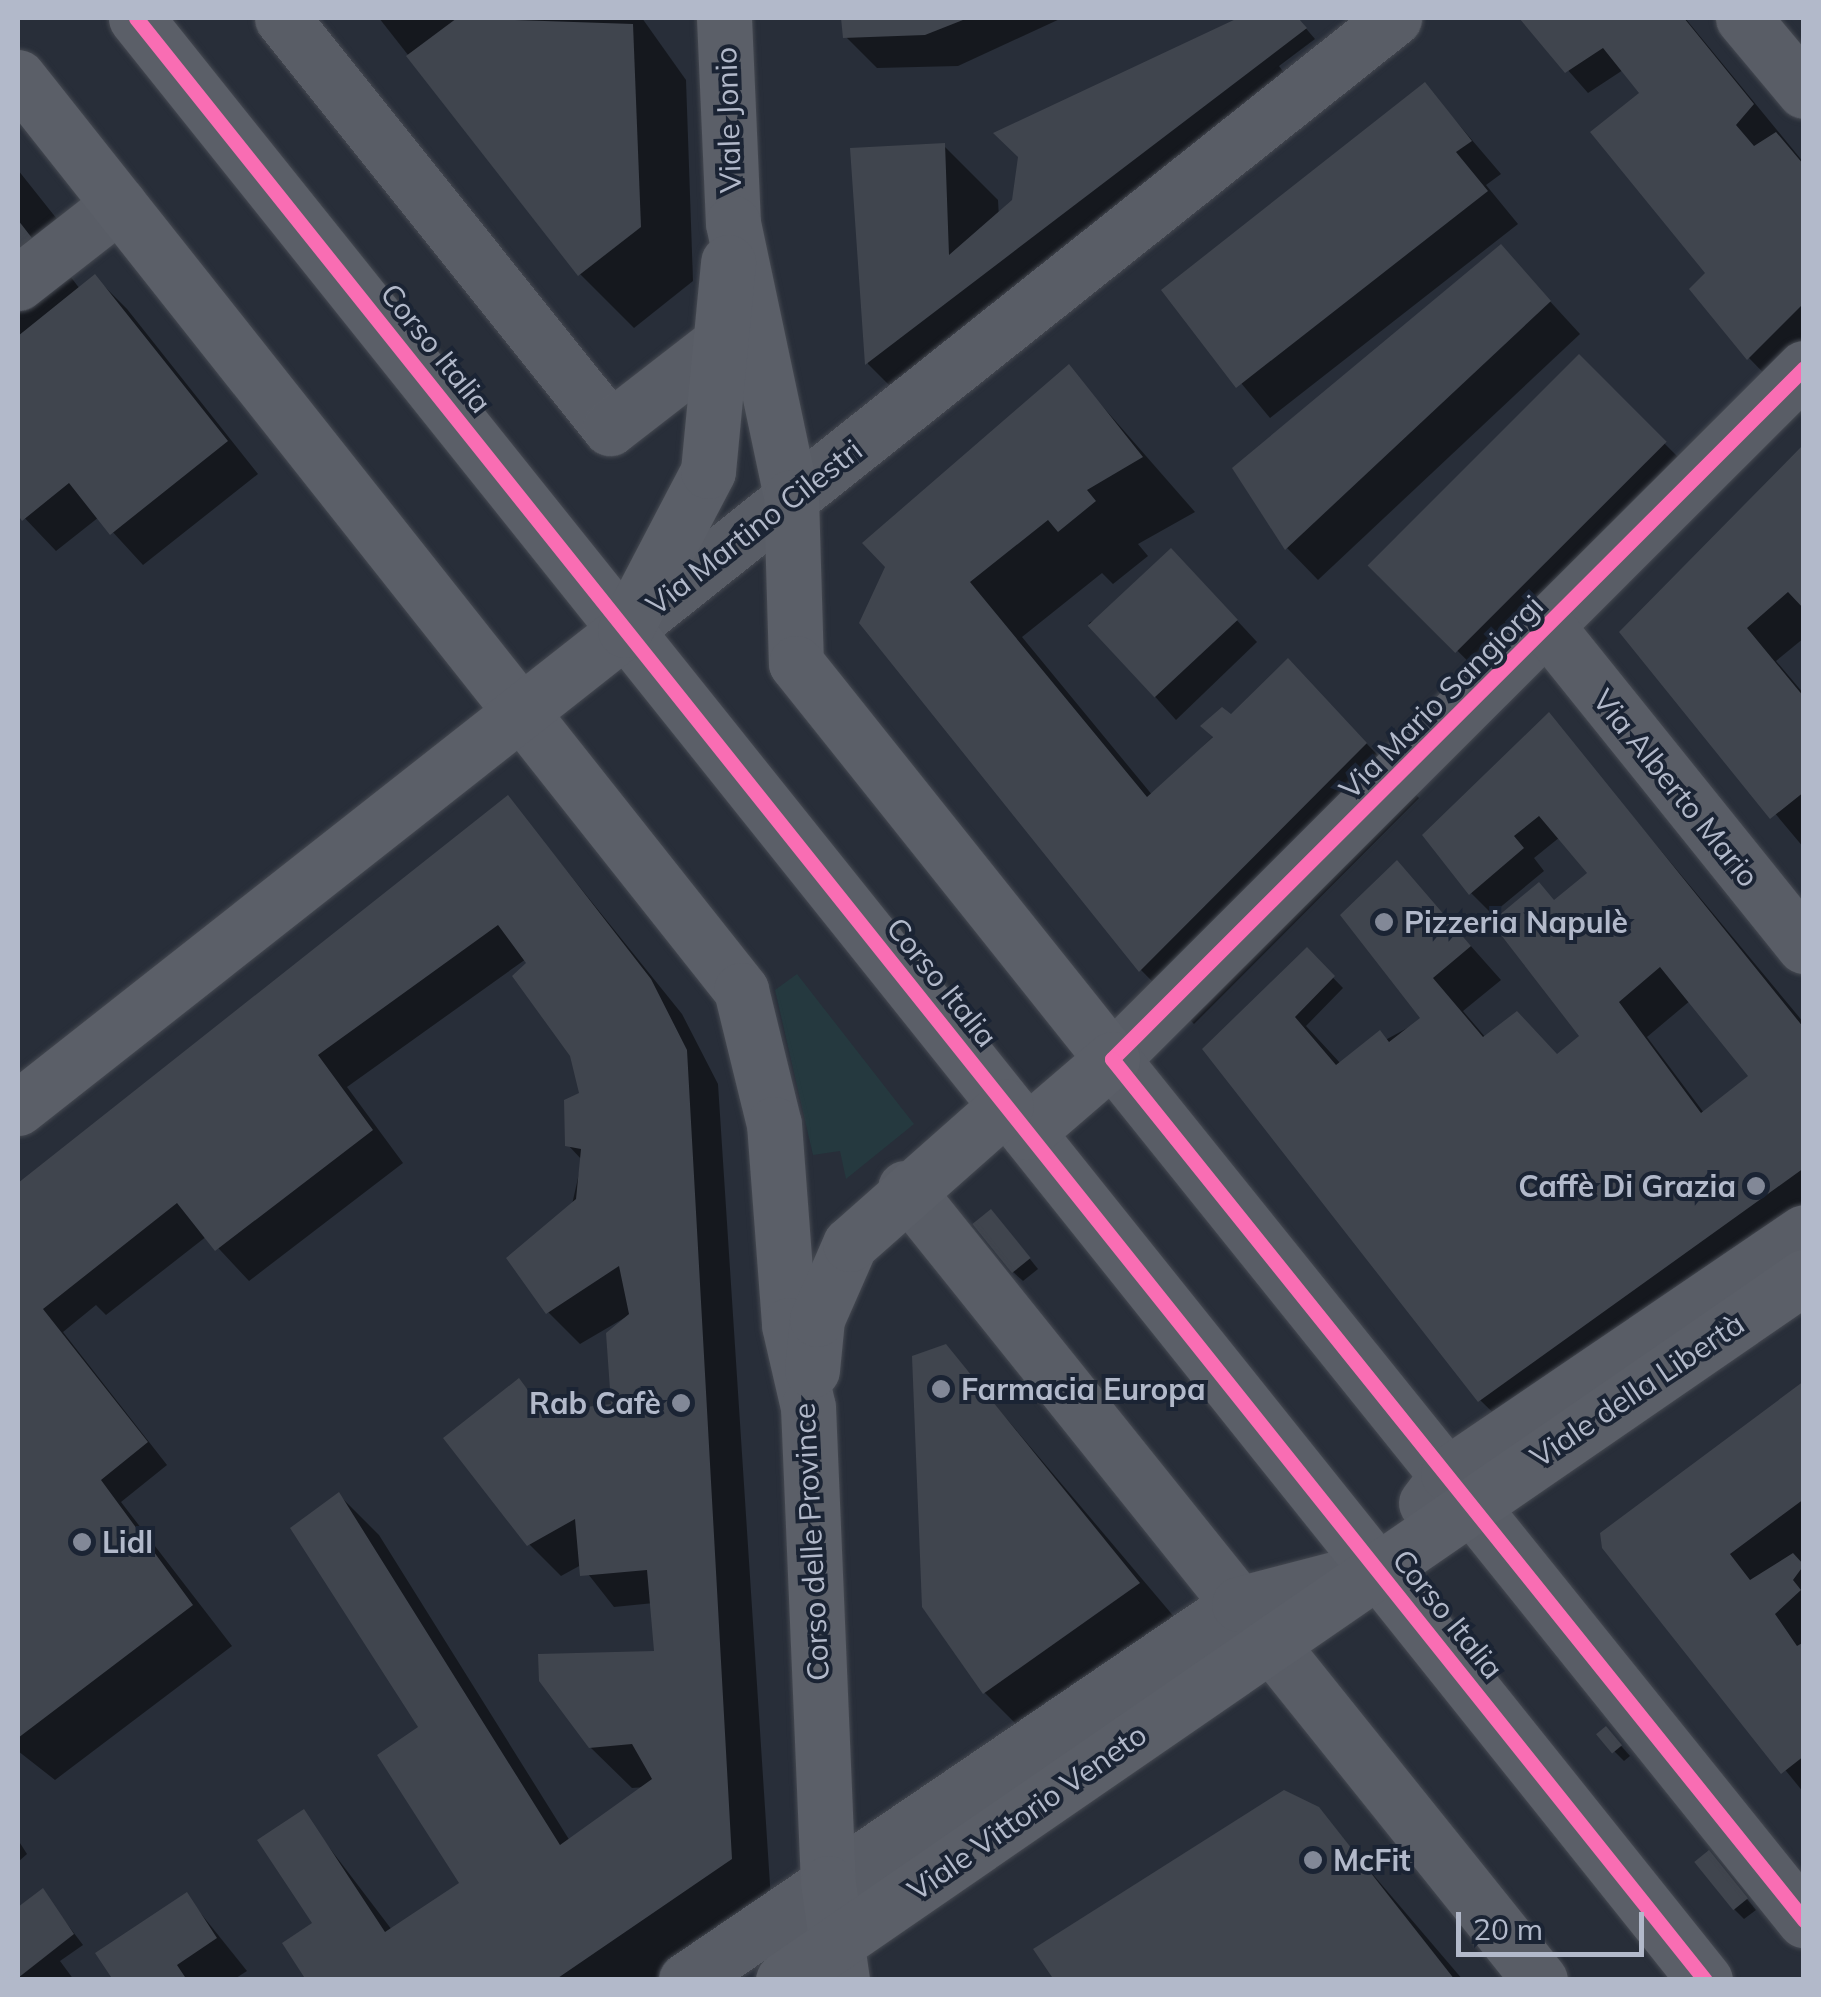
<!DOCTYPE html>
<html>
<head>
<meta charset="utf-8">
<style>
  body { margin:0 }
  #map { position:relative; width:1821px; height:1997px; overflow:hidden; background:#282e39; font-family:Mulish,sans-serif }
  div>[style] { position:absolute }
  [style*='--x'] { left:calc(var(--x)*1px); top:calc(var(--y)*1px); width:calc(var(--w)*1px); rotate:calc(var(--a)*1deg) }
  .green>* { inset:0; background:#25393f }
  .shadow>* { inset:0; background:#0007; transform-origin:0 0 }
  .building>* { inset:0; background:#40454e; transform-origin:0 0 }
  .roads { filter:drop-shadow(0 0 2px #454951) drop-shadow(0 0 2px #454951) }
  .minor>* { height:55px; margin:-27.5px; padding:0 27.5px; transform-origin:27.5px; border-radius:27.5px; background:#595d66 }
  .major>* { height:55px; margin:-27.5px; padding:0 27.5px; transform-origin:27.5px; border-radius:27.5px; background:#5b5f68 }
  .cycleway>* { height:15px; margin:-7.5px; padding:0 7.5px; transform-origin:7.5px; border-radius:7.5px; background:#f96db3 }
  .dots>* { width:28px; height:28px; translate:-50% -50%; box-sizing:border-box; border:5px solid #1b2434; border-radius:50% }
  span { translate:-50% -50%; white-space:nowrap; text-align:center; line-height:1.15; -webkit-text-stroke:8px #1b2434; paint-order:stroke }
  .street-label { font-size:30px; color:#b2b9ca }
  .poi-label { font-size:30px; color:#b2b9ca; font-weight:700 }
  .left { translate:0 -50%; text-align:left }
  .right { translate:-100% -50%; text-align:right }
  .frame { position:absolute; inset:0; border:20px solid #b2b9ca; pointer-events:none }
  .scale { position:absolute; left:1456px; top:1912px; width:188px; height:45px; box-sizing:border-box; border:5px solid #b2b9ca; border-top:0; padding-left:12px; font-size:30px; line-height:35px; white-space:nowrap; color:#b2b9ca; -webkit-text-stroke:8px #1b2434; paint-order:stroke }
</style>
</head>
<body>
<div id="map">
  <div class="green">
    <div style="clip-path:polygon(797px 974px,914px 1124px,846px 1179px,840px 1151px,813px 1155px,775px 990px)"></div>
  </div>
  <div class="shadow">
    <div style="clip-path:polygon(379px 18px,642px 18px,686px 80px,693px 281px,634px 328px,580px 274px)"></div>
    <div style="clip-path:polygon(844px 18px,1062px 18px,958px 66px,877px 68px,845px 36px)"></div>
    <div style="clip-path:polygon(1243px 18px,1297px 18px,1315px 39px,1279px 66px,1297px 90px,921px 417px,868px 364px,853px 150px,944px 146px,998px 200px,999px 218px,1015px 201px,1021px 157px,998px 134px)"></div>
    <div style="clip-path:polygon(1522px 18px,1685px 18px,1804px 163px,1804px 366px,1780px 390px,1749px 358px,1708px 273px,1642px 93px,1623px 70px,1588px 93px)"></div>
    <div style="clip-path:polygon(1425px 85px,1501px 174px,1486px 185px,1518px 224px,1270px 418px,1164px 290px)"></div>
    <div style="clip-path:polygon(18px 170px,76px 243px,56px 258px,80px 289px,95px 277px,127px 309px,258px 474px,143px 565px,99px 517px,56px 551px,18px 511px)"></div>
    <div style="clip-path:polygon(1501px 248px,1580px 334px,1318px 580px,1287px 548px)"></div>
    <div style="left:1579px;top:358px;width:165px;height:293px;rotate:45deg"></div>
    <div style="clip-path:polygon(1069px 368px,1195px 512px,1138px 544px,1148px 556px,1113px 584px,1102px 573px,1022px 637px,1153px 796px,1288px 662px,1419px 798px,1194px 1024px,1141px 970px,862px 623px)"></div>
    <div style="clip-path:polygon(1804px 448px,1804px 638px,1776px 661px,1804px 694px,1804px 848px,1623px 632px)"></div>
    <div style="clip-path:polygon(1193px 573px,1257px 642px,1176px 720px,1089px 623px)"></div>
    <div style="clip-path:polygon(evenodd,1549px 716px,1804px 1023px,1804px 1221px,1545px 1464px,1480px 1400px,1206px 1049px,1307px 951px,1343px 988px,1306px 1026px,1341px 1064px,1424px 1019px,1397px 863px,1501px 980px,1463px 1011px,1486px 1038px,1558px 1056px,1582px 1036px,1556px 902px,1590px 874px,1560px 837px,1534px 858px,1544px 871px,1492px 914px,1471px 893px,1549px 716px,1691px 1000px,1752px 1077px,1704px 1113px,1647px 1037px,1691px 1000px)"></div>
    <div style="clip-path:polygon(508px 798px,682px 1014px,718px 1084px,771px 1900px,654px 1980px,309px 1980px,316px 1923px,303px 1813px,392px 1930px,463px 1883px,442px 1754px,339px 1495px,379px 1535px,570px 1841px,646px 1787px,632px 1788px,590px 1747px,657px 1654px,654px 1603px,614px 1607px,581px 1565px,561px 1576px,529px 1544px,519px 1381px,552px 1414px,613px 1406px,638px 1310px,580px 1344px,548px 1312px,582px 1160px,568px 1145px,582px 1094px,573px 1055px,526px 959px,347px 1087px,403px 1163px,249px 1281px,207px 1236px,106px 1315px,96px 1305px,63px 1332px,167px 1465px,121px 1502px,232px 1646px,55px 1780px,18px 1751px,18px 1186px)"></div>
    <div style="clip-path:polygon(1001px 1223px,1038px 1269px,1023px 1281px,1012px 1271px)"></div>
    <div style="clip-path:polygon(945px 1346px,1192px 1638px,1038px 1746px,984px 1692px)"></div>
    <div style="clip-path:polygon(1804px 1386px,1804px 1793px,1604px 1547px)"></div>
    <div style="clip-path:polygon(1616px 1740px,1630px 1756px,1624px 1761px,1614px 1751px)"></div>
    <div style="clip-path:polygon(1317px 1809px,1463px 1980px,1057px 1980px)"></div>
    <div style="clip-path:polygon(18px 1840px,27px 1854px,18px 1862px)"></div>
    <div style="clip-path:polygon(1719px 1864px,1756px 1910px,1744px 1919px,1734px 1909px)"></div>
    <div style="clip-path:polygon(42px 1891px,83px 1945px,60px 1961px,74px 1980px,18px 1980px,18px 1910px)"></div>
    <div style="clip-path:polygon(186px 1895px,247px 1971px,233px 1980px,116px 1980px)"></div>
  </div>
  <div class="building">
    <div style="clip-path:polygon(457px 18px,633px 24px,641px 227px,578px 276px,406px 56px)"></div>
    <div style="clip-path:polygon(841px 18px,968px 18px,925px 35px,843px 38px)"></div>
    <div style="clip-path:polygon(1238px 18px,1298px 18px,1307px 28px,865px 365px,850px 148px,945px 143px,949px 255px,1012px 200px,1018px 157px,993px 133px)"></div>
    <div style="clip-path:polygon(1519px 18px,1684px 18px,1754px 104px,1736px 125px,1754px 146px,1776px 132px,1804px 165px,1804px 303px,1747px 360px,1689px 289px,1705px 273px,1590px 132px,1639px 93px,1603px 48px,1565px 73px)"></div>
    <div style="clip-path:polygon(1425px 82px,1472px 141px,1456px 152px,1488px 191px,1236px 388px,1161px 290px)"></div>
    <div style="clip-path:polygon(18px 220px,32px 238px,18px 249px)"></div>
    <div style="clip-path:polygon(1501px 244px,1551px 301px,1285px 550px,1232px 468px)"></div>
    <div style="clip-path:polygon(95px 274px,228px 441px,110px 535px,69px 483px,22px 521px,18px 515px,18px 336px)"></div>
    <div style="left:1579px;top:354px;width:124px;height:299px;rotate:45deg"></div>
    <div style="clip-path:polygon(1069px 364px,1143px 457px,1087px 490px,1096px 501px,1058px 532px,1048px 520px,970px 582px,1147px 797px,1213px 737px,1200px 726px,1222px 707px,1231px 714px,1288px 658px,1367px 743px,1139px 972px,859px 623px,885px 567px,862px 543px)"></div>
    <div style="clip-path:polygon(1804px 444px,1804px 609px,1788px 592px,1747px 628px,1804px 697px,1804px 792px,1770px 819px,1619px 632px)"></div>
    <div style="left:1171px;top:548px;width:98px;height:114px;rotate:47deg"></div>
    <div style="clip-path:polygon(evenodd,1549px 712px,1804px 1028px,1804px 1168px,1478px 1402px,1202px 1049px,1307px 947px,1335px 976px,1295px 1017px,1336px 1065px,1380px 1030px,1389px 1042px,1420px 1018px,1340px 915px,1397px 860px,1471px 946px,1433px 978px,1483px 1037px,1517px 1011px,1557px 1054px,1579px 1036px,1491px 922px,1539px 882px,1554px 900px,1587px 873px,1539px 816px,1514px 836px,1524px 848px,1469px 895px,1422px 835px,1549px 712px,1660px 967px,1748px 1076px,1701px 1113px,1619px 1002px,1660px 967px)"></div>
    <div style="clip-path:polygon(508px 795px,651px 979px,687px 1050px,732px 1859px,555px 1980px,306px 1980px,282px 1943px,312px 1923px,257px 1840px,304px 1809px,385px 1932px,459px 1883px,377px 1755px,418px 1727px,290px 1528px,339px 1492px,560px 1845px,652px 1779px,632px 1744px,589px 1748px,539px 1681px,538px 1654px,654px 1651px,647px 1570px,580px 1576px,575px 1519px,527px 1546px,443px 1438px,519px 1378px,544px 1412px,611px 1404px,606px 1333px,629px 1314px,619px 1266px,546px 1314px,506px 1258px,576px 1199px,581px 1149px,565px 1146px,564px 1100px,579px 1093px,570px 1056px,512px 976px,526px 963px,498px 925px,318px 1055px,373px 1130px,215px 1251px,177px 1203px,43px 1309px,148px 1442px,101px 1480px,193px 1605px,18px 1738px,18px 1183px)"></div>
    <div style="left:991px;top:1209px;width:63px;height:24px;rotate:51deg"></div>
    <div style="clip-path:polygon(946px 1344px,1140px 1583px,983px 1694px,922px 1607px,912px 1356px)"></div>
    <div style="clip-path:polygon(1804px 1381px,1804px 1499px,1730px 1554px,1750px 1580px,1793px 1553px,1804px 1565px,1793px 1580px,1801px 1590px,1775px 1614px,1797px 1646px,1804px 1642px,1804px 1756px,1781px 1774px,1602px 1548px,1600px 1533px)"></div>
    <div style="left:1606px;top:1726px;width:25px;height:13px;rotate:50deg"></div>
    <div style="clip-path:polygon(1284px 1790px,1319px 1807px,1455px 1980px,1054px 1980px,1033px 1949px)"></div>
    <div style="left:1709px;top:1850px;width:62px;height:19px;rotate:51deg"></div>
    <div style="clip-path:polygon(43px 1888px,74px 1934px,18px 1978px,18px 1907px)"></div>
    <div style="clip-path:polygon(187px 1892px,217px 1938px,177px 1965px,187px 1980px,113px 1980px,95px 1953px)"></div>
  </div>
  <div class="roads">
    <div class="minor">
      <div style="--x:282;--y:18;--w:525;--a:51.34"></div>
      <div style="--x:610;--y:428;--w:135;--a:-37.8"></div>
      <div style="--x:1743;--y:18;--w:95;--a:50.1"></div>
      <div style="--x:18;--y:283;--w:128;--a:-38"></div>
      <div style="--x:1804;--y:368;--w:978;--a:135.04"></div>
      <div style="--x:1112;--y:1059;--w:1105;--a:51.21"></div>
      <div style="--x:1549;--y:629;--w:407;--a:51.2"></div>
      <div style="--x:625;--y:630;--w:983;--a:-38.51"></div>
      <div style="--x:905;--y:1188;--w:1015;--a:51.28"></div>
      <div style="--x:1426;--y:1503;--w:36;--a:-53"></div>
      <div style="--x:1448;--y:1474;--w:430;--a:-34.2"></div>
      <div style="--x:686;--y:1980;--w:669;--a:-34.21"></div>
      <div style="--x:1239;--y:1604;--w:143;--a:-14.6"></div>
    </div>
    <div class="major">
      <div style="--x:136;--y:18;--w:2512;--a:51.35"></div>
      <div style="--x:724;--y:18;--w:205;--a:87.5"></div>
      <div style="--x:733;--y:223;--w:280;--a:78"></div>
      <div style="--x:791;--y:497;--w:166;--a:88.3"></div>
      <div style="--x:796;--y:663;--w:507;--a:51.41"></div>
      <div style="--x:1112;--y:1059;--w:112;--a:139.3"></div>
      <div style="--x:18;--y:77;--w:1165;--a:51.62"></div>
      <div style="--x:741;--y:990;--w:138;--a:76.2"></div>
      <div style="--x:774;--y:1124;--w:202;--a:85.7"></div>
      <div style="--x:789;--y:1325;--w:84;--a:77"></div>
      <div style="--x:808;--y:1407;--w:476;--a:87.6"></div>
      <div style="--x:828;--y:1883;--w:98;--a:81.8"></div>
      <div style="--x:18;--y:1108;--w:773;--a:-38.22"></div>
      <div style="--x:625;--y:630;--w:179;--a:-62.4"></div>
      <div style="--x:708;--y:471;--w:210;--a:-84.5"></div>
      <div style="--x:812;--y:1370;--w:51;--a:-84.4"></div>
      <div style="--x:817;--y:1319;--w:82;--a:-66.3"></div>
      <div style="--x:850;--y:1244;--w:208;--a:-41.5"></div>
      <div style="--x:783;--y:1980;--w:1240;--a:-34.55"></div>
    </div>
  </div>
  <div class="cycleway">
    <div style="--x:136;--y:18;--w:2512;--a:51.35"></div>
    <div style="--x:1804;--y:368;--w:978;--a:135.04"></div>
    <div style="--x:1112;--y:1059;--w:1105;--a:51.21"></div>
  </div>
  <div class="dots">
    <div style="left:1384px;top:922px;background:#828897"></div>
    <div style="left:1756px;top:1186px;background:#828897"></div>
    <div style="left:941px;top:1389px;background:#828897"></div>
    <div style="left:681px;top:1403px;background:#828897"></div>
    <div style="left:82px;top:1542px;background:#828897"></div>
    <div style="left:1313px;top:1860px;background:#828897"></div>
  </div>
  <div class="street-label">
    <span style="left:728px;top:120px;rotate:-92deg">Viale Jonio</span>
    <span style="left:436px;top:348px;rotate:51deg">Corso Italia</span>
    <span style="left:754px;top:527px;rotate:-38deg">Via Martino Cilestri</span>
    <span style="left:1441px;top:697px;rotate:-45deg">Via Mario Sangiorgi</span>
    <span style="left:1676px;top:788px;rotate:51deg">Via Alberto Mario</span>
    <span style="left:942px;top:982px;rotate:51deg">Corso Italia</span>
    <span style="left:1637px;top:1390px;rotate:-34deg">Viale della Libertà</span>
    <span style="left:811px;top:1542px;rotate:-93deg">Corso delle Province</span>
    <span style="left:1448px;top:1614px;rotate:51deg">Corso Italia</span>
    <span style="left:1027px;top:1812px;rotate:-35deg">Viale Vittorio Veneto</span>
  </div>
  <div class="poi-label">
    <span class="left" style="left:1404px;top:922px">Pizzeria Napulè</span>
    <span class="right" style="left:1736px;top:1186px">Caffè Di Grazia</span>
    <span class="left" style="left:961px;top:1389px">Farmacia Europa</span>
    <span class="right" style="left:661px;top:1403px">Rab Cafè</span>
    <span class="left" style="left:102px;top:1542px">Lidl</span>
    <span class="left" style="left:1333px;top:1860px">McFit</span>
  </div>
  <div class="frame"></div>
  <div class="scale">20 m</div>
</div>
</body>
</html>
